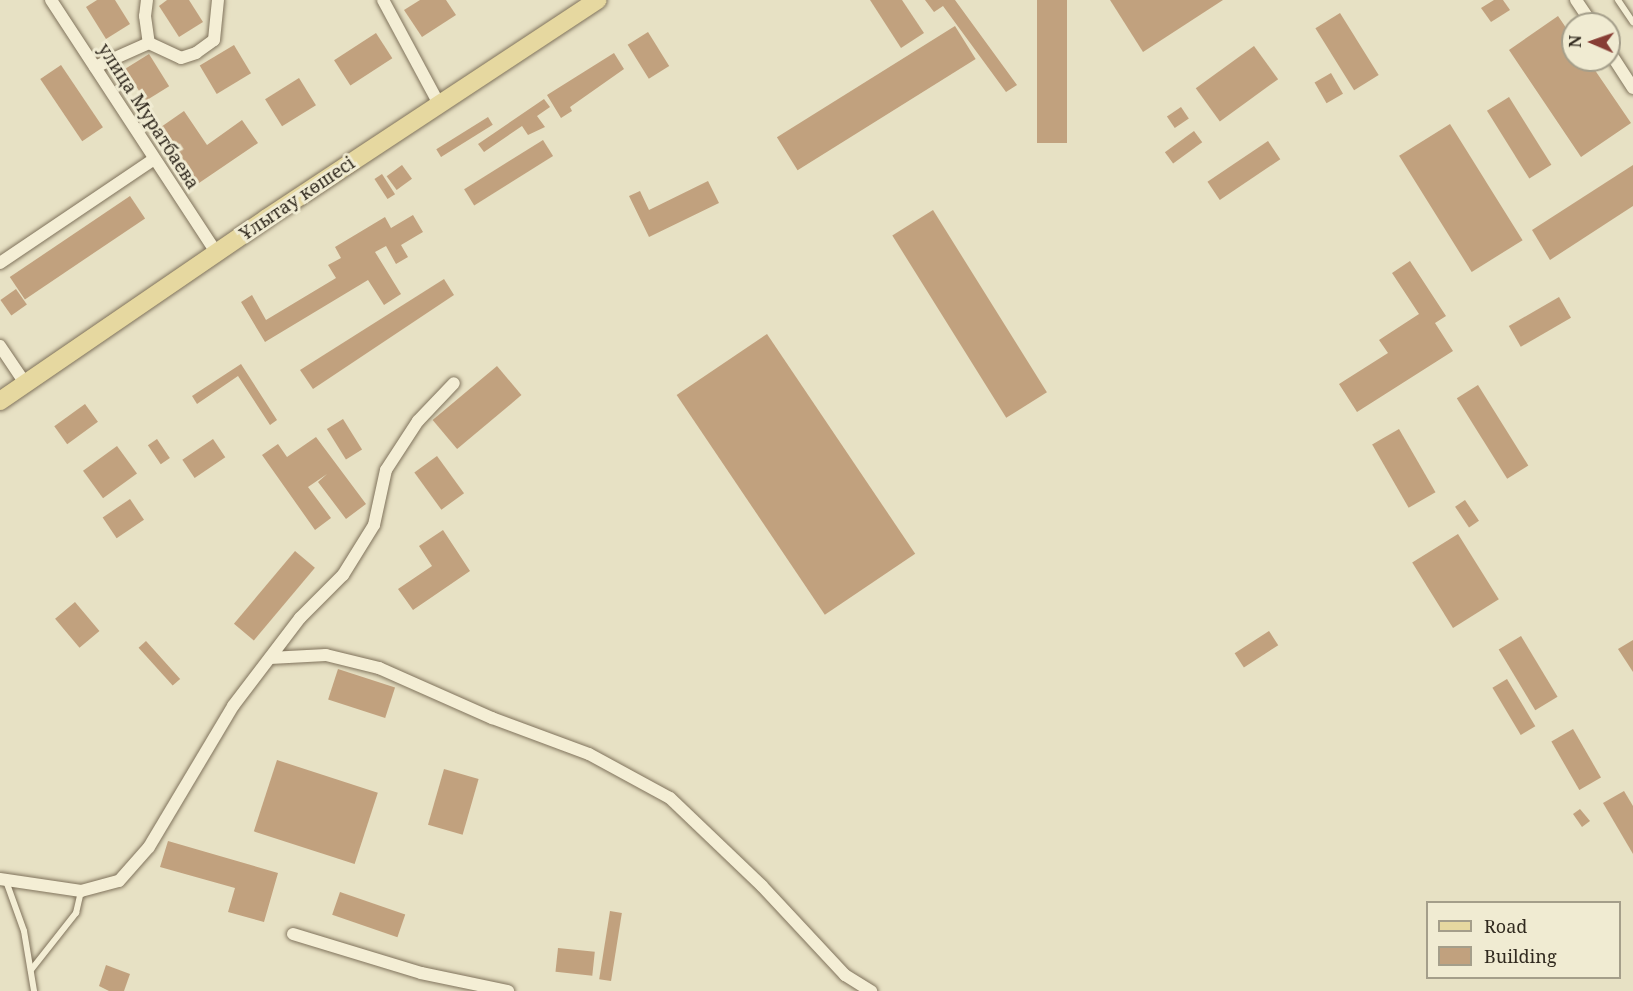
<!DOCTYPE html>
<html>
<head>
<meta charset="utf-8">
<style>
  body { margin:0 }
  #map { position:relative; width:1633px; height:991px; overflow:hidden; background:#e7e1c4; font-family:"Noto Serif",serif }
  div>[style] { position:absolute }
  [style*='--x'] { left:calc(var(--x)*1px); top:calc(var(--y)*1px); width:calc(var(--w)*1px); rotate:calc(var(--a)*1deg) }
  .building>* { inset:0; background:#c1a17e; transform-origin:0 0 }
  .roads { filter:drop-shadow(0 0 2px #80735c) drop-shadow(0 0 2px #80735c) }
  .service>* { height:6px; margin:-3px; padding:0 3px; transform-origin:3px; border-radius:3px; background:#f4eed5 }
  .minor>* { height:12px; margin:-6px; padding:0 6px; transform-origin:6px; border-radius:6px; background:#f4eed5 }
  .primary>* { height:18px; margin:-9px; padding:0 9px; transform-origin:9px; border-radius:9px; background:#e6d8a0 }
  span { translate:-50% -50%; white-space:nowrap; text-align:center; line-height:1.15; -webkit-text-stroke:6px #f0ebd2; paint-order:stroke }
  .street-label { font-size:18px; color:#312a1f }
  .legend { position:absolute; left:1426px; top:901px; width:195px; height:78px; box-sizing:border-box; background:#f0ebd2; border:2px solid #a49e8a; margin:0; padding:8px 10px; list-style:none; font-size:18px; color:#312a1f }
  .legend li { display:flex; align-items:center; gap:12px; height:30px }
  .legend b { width:30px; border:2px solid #a49e8a }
  .north { position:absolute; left:1561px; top:12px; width:60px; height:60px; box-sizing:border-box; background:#f0ebd2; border:2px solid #a49e8a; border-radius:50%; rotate:272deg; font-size:16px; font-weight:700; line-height:24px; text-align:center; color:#312a1f }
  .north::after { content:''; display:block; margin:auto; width:21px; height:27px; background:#873d34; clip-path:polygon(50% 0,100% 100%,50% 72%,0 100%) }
</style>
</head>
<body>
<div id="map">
  <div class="building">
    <div style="clip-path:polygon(97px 0,115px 0,130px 24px,106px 39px,86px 7px)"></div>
    <div style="clip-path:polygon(167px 0,189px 0,203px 22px,179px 37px,159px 6px)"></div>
    <div style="clip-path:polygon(420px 0,446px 0,456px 15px,422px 37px,404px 10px)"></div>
    <div style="clip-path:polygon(870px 0,902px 0,924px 33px,901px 48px)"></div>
    <div style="clip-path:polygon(925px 0,955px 0,1017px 85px,1006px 92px,943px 6px,934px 12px)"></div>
    <div style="left:1037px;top:0;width:30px;height:143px"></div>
    <div style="clip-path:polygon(1110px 0,1223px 0,1143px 52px)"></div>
    <div style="clip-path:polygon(1494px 0,1503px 0,1510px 10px,1491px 22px,1481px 8px)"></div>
    <div style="left:1340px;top:13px;width:73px;height:29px;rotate:58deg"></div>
    <div style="clip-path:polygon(1558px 16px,1573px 38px,1573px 60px,1588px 60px,1631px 123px,1581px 157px,1509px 50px)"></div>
    <div style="left:955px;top:26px;width:39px;height:210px;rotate:58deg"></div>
    <div style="left:648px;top:32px;width:40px;height:24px;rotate:58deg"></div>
    <div style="left:376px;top:33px;width:30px;height:50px;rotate:57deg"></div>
    <div style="left:234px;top:45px;width:33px;height:40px;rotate:59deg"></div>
    <div style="left:1254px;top:46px;width:41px;height:72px;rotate:54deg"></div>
    <div style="clip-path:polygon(614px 53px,624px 69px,570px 107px,572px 111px,561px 118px,547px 95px)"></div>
    <div style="left:149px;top:54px;width:38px;height:28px;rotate:58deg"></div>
    <div style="left:61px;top:65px;width:75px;height:25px;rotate:56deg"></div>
    <div style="left:1331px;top:73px;width:24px;height:19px;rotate:60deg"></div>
    <div style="left:299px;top:78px;width:32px;height:40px;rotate:58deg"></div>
    <div style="left:1509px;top:97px;width:80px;height:26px;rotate:58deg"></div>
    <div style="clip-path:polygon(544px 99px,550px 107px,537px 116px,545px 127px,528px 135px,522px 126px,484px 152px,478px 144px)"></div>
    <div style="left:1181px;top:107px;width:14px;height:17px;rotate:56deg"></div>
    <div style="clip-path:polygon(184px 111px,207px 145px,242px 120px,258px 143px,199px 183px,161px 127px)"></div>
    <div style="left:488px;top:117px;width:9px;height:61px;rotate:58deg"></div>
    <div style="left:1450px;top:124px;width:137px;height:60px;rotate:58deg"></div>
    <div style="left:1194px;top:131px;width:14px;height:36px;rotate:54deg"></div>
    <div style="left:543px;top:140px;width:19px;height:93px;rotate:58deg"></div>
    <div style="left:1268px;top:141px;width:22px;height:73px;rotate:56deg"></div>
    <div style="left:402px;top:165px;width:17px;height:19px;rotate:54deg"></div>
    <div style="clip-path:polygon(1633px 165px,1633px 206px,1550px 260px,1532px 230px)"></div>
    <div style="left:382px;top:174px;width:24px;height:9px;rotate:57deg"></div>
    <div style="clip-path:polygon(708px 181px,719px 203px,649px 237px,629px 196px,640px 191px,649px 210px)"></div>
    <div style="left:130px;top:196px;width:27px;height:145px;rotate:56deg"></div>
    <div style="left:933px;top:210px;width:215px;height:48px;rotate:58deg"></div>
    <div style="clip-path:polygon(413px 215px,423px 232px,401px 245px,408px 257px,396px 264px,386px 246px,375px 252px,401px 294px,384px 305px,368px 280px,265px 342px,241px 302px,252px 295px,266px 320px,336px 278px,328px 265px,341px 258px,335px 247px,385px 217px,391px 228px)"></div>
    <div style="clip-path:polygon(1410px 261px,1446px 316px,1435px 323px,1453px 351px,1357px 412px,1339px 384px,1388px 353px,1379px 340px,1419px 314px,1392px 273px)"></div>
    <div style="clip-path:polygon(444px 279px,454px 295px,313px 389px,300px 370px)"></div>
    <div style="left:16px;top:289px;width:19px;height:19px;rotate:55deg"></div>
    <div style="left:1559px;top:297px;width:24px;height:58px;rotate:60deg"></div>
    <div style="left:767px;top:334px;width:265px;height:109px;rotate:56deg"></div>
    <div style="clip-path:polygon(241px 364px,277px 420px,270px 425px,238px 376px,197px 404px,192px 396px)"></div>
    <div style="left:497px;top:366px;width:38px;height:84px;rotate:50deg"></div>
    <div style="left:1478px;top:385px;width:95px;height:25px;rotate:58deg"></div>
    <div style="left:85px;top:404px;width:22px;height:38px;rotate:54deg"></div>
    <div style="left:343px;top:419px;width:36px;height:19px;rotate:58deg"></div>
    <div style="left:1399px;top:429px;width:73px;height:31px;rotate:60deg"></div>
    <div style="clip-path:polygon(316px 437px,366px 504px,346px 519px,318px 482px,327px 474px,308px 487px,331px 518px,315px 530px,262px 455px,278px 444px,287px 457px)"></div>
    <div style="left:157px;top:439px;width:23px;height:11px;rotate:56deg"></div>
    <div style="left:213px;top:439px;width:22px;height:37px;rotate:56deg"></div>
    <div style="left:117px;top:446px;width:34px;height:42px;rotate:54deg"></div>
    <div style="left:437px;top:456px;width:46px;height:28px;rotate:54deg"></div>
    <div style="left:130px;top:499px;width:25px;height:33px;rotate:56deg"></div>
    <div style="left:1465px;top:500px;width:25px;height:12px;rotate:56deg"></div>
    <div style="clip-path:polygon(443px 530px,470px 571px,413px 610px,398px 589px,432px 566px,419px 546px)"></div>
    <div style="left:1458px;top:534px;width:77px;height:54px;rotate:58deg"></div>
    <div style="left:295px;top:551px;width:26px;height:95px;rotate:40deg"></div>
    <div style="left:75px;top:602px;width:38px;height:26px;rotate:50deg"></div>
    <div style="left:1269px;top:631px;width:17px;height:41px;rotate:57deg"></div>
    <div style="left:1521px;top:636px;width:71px;height:26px;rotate:59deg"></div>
    <div style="clip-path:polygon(1633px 640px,1633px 672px,1618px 649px)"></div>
    <div style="left:146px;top:641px;width:51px;height:10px;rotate:48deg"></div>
    <div style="left:338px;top:669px;width:60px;height:32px;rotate:18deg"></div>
    <div style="left:1507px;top:679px;width:55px;height:17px;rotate:59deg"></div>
    <div style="left:1573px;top:729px;width:56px;height:25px;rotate:60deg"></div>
    <div style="left:277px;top:760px;width:106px;height:75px;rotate:18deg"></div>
    <div style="left:444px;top:769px;width:36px;height:58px;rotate:16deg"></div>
    <div style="clip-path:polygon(1624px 791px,1633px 806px,1633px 854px,1603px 803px)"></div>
    <div style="clip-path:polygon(1580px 809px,1590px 821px,1582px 827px,1573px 814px)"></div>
    <div style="clip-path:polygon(168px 841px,278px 873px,264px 922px,228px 912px,235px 888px,160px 867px)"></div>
    <div style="left:340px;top:892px;width:69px;height:24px;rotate:19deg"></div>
    <div style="left:610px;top:911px;width:12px;height:69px;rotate:9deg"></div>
    <div style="left:558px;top:948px;width:37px;height:24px;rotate:6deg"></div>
    <div style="clip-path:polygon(106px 965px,130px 974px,124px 991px,109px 991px,99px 986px)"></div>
  </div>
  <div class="roads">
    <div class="service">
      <div style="--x:1618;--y:0;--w:27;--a:56"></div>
      <div style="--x:6;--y:881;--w:53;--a:70.2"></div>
      <div style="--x:24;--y:931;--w:61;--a:80.5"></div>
      <div style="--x:31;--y:970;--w:73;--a:-51.7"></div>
      <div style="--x:76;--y:913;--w:23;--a:-77"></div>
    </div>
    <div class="minor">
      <div style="--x:51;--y:0;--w:301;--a:56.8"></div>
      <div style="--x:147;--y:0;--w:16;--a:97"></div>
      <div style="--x:145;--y:16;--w:27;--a:82"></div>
      <div style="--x:383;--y:0;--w:118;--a:61.7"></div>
      <div style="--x:1576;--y:0;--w:29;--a:56"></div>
      <div style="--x:1609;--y:51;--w:44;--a:57"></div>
      <div style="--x:95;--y:67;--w:59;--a:-24"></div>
      <div style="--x:149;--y:43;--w:35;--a:25"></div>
      <div style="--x:181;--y:58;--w:16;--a:-18"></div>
      <div style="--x:196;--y:53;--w:22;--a:-36"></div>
      <div style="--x:214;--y:40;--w:40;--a:-84.3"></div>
      <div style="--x:0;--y:263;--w:186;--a:-34"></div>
      <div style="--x:0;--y:346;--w:45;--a:56"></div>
      <div style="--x:270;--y:658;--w:56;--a:-3.1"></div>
      <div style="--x:326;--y:655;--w:55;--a:13.8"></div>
      <div style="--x:379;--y:668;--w:124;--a:23.9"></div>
      <div style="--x:492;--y:718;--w:103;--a:20.4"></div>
      <div style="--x:589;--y:754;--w:92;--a:28.5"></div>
      <div style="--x:670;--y:798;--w:127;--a:43.7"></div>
      <div style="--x:762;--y:886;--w:122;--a:47"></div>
      <div style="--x:845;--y:975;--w:31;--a:32"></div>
      <div style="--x:0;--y:879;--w:82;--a:8.4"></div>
      <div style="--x:81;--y:891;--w:39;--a:-15"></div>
      <div style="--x:119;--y:881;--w:45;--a:-48.6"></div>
      <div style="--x:149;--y:847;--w:164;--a:-59.2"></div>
      <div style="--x:233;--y:706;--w:111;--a:-52.7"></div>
      <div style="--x:300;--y:618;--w:61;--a:-45"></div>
      <div style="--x:343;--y:575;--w:59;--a:-58.2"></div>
      <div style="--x:374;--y:525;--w:56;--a:-77.7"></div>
      <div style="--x:386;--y:470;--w:59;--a:-56.9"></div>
      <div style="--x:418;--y:421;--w:52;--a:-46.5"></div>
      <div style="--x:293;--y:934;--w:134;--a:16.9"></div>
      <div style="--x:421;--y:973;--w:89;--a:11.7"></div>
    </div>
    <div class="primary">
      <div style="--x:0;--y:401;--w:324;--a:-34.4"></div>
      <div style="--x:267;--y:218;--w:396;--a:-33.4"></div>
    </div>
  </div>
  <div class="street-label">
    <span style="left:149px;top:116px;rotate:57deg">улица Муратбаева</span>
    <span style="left:297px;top:198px;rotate:-34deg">Ұлытау көшесі</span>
  </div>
  <ul class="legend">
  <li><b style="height:8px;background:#e6d8a0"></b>Road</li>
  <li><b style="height:16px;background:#c1a17e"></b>Building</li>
  </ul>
  <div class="north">N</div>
</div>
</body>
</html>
